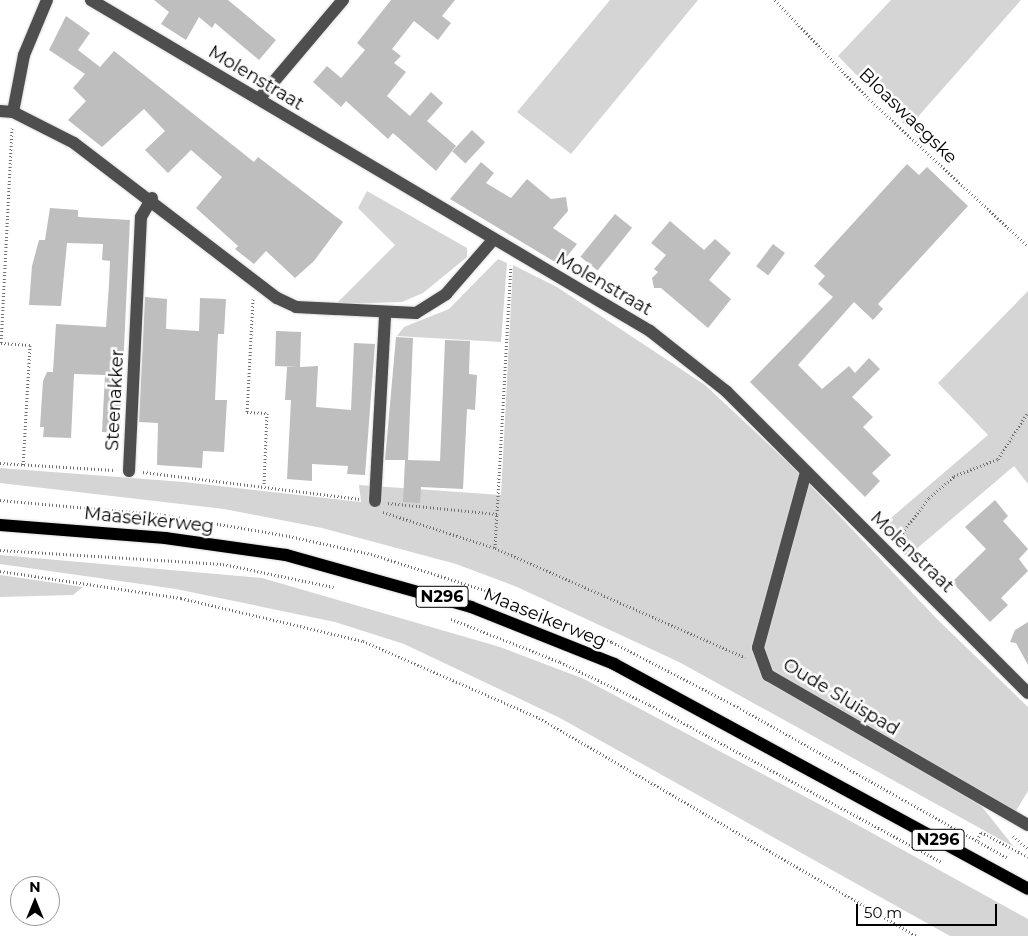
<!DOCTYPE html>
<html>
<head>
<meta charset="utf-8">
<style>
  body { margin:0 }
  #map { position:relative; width:1028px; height:936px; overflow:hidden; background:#fff; font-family:Montserrat,sans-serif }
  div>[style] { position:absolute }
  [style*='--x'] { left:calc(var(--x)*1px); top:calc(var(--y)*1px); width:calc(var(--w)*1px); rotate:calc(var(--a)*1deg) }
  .green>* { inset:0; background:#d5d5d5 }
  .building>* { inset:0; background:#bebebe; transform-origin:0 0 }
  .path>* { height:3px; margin-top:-1.5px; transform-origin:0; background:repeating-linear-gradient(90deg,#707070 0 1px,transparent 0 3.5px) }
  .roads { filter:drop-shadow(0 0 1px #dbdbdb) drop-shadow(0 0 1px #dbdbdb) }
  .minor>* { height:12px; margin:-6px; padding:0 6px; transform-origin:6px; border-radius:6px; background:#4e4e4e }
  .major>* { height:12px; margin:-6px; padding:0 6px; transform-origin:6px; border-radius:6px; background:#000 }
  span { translate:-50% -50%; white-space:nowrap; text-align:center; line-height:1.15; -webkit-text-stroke:5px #fff; paint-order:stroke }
  .shield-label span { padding:1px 4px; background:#fff; border:1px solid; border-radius:4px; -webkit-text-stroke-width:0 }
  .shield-label { font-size:16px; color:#000; font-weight:700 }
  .street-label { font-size:18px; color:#000 }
  .north { position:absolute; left:10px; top:876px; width:50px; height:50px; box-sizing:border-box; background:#fff; border:1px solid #999; border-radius:50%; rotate:0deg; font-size:14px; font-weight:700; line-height:20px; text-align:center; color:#000 }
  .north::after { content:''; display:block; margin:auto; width:18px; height:22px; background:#000; clip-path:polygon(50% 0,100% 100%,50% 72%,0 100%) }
  .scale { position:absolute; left:856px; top:904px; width:141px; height:22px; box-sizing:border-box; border:2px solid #000; border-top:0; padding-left:6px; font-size:15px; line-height:18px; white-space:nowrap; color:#000; -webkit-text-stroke:4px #fff; paint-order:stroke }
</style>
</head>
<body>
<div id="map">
  <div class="green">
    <div style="clip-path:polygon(610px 0,698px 0,571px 154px,517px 112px)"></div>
    <div style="clip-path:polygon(891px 0,1021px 0,908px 128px,838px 56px)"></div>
    <div style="clip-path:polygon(367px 191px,467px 248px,467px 257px,423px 293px,402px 302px,336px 304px,395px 245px,358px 208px)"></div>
    <div style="clip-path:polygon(498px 259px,507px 263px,501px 342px,397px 336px,404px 327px,449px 309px)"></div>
    <div style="clip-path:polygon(513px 265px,557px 287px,705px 385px,796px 470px,937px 619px,1028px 707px,1028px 791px,1014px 814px,963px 783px,1014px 847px,679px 662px,517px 587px,456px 564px,322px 528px,224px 509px,0 483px,0 468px,184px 482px,361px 502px,359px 485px,501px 495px)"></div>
    <div style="clip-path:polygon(1028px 291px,1028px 484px,1014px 466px,907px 557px,878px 529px,988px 435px,938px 383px)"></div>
    <div style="clip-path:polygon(0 555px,262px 578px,500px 647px,584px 679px,834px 812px,1028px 919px,1028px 936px,950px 936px,560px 718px,404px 644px,335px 622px,176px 589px,0 564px)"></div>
    <div style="clip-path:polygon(0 575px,83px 587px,73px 595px,0 597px)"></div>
  </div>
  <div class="building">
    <div style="clip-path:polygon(154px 0,228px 0,276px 40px,259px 60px,215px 23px,212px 28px,199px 17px,186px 40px,161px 24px,169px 12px)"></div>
    <div style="clip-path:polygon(391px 0,455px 0,442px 16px,451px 23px,438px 40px,414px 21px,392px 49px,401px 56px,394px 63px,406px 72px,387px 96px,410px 116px,431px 92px,443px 103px,427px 121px,456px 146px,436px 171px,393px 133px,388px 139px,346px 101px,341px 107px,313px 82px,327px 66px,341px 78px,365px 50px,357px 43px)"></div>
    <div style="clip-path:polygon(66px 16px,90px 33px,78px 50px,100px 67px,114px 51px,254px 162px,258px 157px,343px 222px,314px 261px,295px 278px,266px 251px,254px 264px,235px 249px,238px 246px,196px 208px,222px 177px,191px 150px,168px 173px,145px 150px,165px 131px,144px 109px,102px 147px,68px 120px,86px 101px,73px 88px,85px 74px,49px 50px)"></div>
    <div style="left:472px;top:130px;width:18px;height:29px;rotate:43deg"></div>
    <div style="clip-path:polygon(481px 162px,494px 173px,486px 183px,511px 198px,527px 179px,551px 199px,566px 197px,568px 211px,553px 228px,577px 244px,560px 265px,450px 199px)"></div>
    <div style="clip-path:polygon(907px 164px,919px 175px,927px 167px,968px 206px,878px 304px,883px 309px,873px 320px,854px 302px,798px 365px,822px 389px,849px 366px,855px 373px,869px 358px,880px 369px,852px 397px,873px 417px,863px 427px,891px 455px,872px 473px,880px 481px,865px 497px,750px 382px,833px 297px,818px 284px,825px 276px,814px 266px)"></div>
    <div style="clip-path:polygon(50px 208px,78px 210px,78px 217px,130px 220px,120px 433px,102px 432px,105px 375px,74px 374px,71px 438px,43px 437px,44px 427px,40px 427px,43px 381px,47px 372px,53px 372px,56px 324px,106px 327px,109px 285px,110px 261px,102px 260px,103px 244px,67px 243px,61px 306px,29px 305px,32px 266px,39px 240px,45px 240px)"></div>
    <div style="left:615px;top:214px;width:22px;height:55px;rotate:39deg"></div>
    <div style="clip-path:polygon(670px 221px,704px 250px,715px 239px,731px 253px,709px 280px,731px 299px,708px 328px,661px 288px,654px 288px,652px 278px,658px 272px,654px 269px,666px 255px,651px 243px)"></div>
    <div style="left:773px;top:244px;width:15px;height:28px;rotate:37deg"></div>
    <div style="clip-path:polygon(145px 297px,167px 299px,166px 329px,199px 331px,200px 298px,226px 299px,224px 334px,218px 334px,215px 400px,227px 400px,224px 452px,203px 451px,202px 468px,157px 465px,158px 423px,139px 422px)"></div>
    <div style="clip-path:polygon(276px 331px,301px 332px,300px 367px,318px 366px,316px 407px,351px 410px,354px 343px,375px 344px,365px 475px,347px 474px,348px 466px,312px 464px,312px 481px,287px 479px,291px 400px,285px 400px,287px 367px,298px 367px,275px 366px)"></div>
    <div style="clip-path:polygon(396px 337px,413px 338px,408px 460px,440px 461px,445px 340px,470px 341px,469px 374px,477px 375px,475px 410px,467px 409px,463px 489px,421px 487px,420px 503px,403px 502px,405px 460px,385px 460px)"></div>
    <div style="clip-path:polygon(995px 500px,1008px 516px,1003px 521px,1028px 549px,1019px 559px,1028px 571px,1001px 598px,1008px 605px,990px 622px,952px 582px,986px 549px,965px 527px)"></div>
    <div style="clip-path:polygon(1028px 622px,1028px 665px,1016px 643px,1010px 642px,1015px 630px)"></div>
  </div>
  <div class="path">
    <div style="--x:775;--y:0;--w:137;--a:46.5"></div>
    <div style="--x:869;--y:99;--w:217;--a:42.8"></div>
    <div style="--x:12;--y:128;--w:215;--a:92.9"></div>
    <div style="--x:1;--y:343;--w:29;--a:4"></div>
    <div style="--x:30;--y:345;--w:120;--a:93.3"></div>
    <div style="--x:253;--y:299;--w:113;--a:93"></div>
    <div style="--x:247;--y:412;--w:20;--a:3"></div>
    <div style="--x:267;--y:413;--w:71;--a:92.4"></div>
    <div style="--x:0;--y:463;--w:114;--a:3.5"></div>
    <div style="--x:143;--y:472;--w:219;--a:7.1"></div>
    <div style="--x:0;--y:500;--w:166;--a:5.2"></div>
    <div style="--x:165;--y:515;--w:126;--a:9.6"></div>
    <div style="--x:289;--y:536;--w:84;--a:12.4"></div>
    <div style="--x:371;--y:554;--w:129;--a:17.6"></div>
    <div style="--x:494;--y:593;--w:128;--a:22.6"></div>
    <div style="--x:612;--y:642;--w:137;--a:27.3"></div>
    <div style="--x:734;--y:705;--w:314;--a:29.2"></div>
    <div style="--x:388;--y:503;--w:110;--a:5.8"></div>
    <div style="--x:497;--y:514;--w:249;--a:-86.8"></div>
    <div style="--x:383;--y:512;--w:118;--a:17.8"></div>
    <div style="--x:495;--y:548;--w:273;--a:23.6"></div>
    <div style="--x:896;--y:541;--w:54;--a:-52.5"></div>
    <div style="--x:929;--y:498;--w:33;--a:-41"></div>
    <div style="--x:954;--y:476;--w:47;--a:-21.1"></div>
    <div style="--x:998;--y:459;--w:56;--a:-57.4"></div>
    <div style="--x:495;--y:548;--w:34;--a:-87"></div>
    <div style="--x:0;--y:550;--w:223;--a:3.6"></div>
    <div style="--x:223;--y:564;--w:113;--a:11.7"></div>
    <div style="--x:0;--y:571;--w:183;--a:8.5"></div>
    <div style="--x:181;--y:598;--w:187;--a:13.3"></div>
    <div style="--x:363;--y:641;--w:192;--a:23.6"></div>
    <div style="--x:539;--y:718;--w:436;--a:30"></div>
    <div style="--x:451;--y:619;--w:117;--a:21.5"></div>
    <div style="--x:560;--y:662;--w:100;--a:25.5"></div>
    <div style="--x:650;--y:705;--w:332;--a:28.3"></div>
    <div style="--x:1013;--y:836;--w:20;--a:41"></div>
    <div style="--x:977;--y:840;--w:9;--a:-63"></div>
    <div style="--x:981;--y:832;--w:53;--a:28"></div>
  </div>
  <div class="roads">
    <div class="minor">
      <div style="--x:47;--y:0;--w:60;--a:112.7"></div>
      <div style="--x:24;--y:55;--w:58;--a:100.9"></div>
      <div style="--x:13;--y:112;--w:68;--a:26.9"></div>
      <div style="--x:74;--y:143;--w:255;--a:37.4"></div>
      <div style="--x:277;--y:298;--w:21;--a:25"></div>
      <div style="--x:296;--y:307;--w:120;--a:2.9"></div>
      <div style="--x:416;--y:313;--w:36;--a:-32"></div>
      <div style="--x:446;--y:294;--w:72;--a:-49"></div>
      <div style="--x:91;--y:0;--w:650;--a:30.63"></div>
      <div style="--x:650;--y:331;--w:97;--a:38.3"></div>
      <div style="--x:726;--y:391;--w:427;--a:45"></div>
      <div style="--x:259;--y:99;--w:130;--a:-49.7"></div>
      <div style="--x:0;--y:111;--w:13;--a:4"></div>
      <div style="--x:129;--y:471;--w:254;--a:-87.3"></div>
      <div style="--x:141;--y:217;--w:22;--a:-60"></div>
      <div style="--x:806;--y:472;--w:182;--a:105.3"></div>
      <div style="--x:758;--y:648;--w:29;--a:70"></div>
      <div style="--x:768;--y:675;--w:300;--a:30"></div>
      <div style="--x:375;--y:501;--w:186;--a:-86.9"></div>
    </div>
    <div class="major">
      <div style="--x:0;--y:525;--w:166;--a:4.5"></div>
      <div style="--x:165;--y:538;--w:122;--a:8"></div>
      <div style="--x:286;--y:555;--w:192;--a:15.7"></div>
      <div style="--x:471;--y:607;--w:154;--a:21.7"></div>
      <div style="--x:614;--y:664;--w:471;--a:28.5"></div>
    </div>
  </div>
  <div class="shield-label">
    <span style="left:442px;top:597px">N296</span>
    <span style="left:938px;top:840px">N296</span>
  </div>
  <div class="street-label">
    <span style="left:256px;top:78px;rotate:31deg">Molenstraat</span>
    <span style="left:908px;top:116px;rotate:44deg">Bloaswaegske</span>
    <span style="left:604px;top:284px;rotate:30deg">Molenstraat</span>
    <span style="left:115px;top:400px;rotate:-87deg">Steenakker</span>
    <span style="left:149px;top:520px;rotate:6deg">Maaseikerweg</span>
    <span style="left:912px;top:552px;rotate:44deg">Molenstraat</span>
    <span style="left:545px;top:618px;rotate:22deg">Maaseikerweg</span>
    <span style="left:841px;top:697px;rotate:31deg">Oude Sluispad</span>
  </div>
  <div class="north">N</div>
  <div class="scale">50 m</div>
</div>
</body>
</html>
